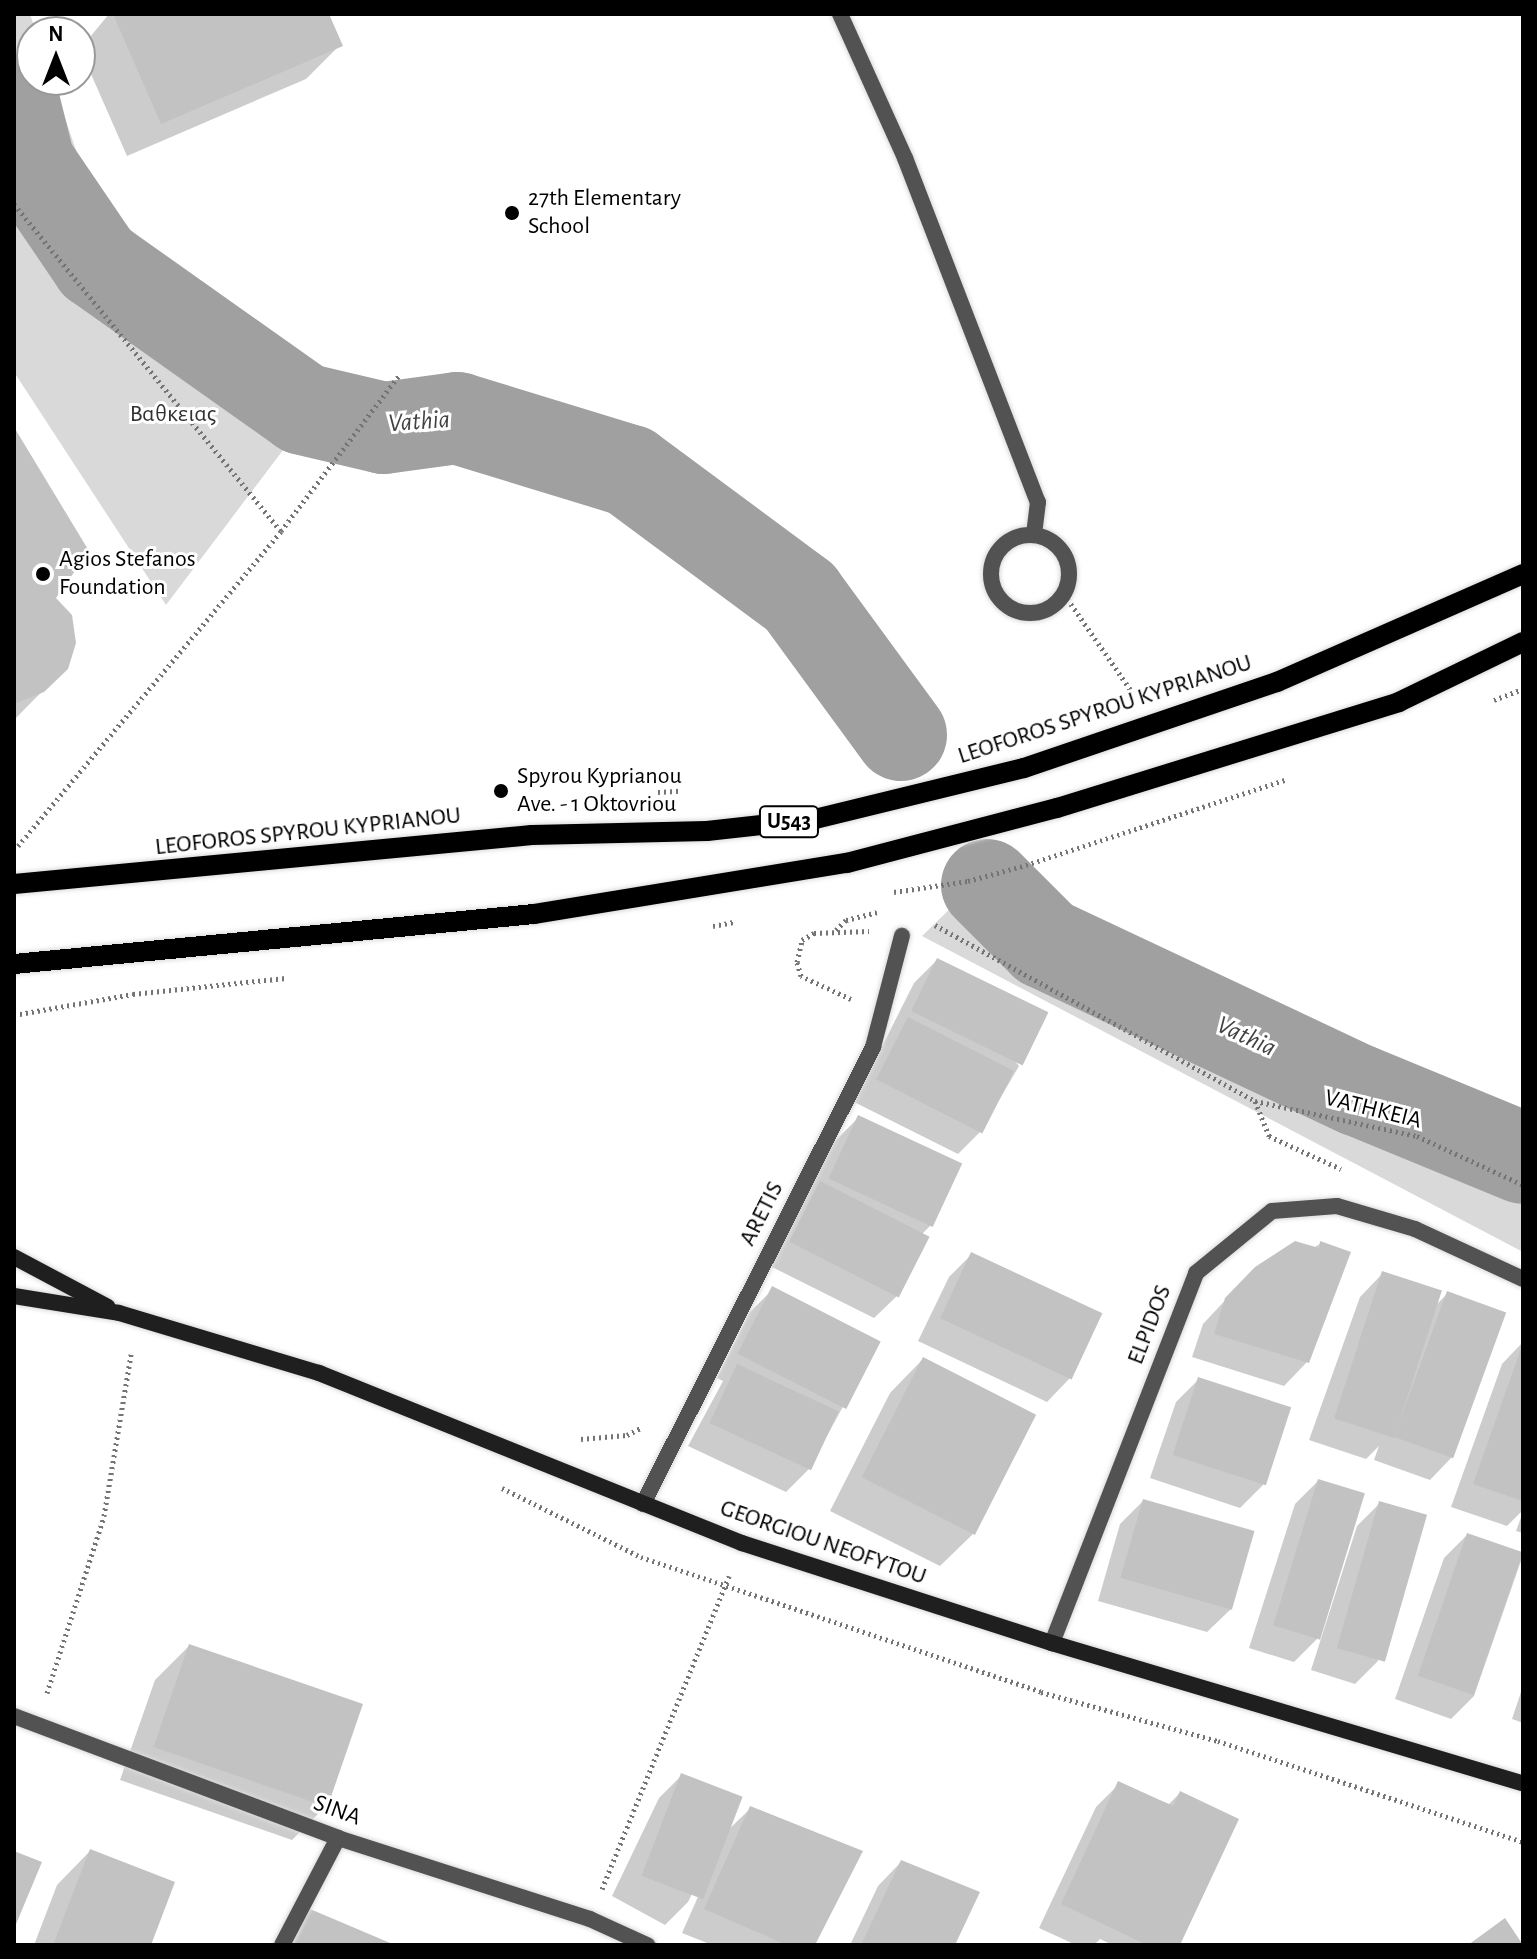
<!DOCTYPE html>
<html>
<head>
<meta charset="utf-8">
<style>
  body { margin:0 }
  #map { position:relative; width:1537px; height:1959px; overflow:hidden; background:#fff; font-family:"Alegreya Sans",sans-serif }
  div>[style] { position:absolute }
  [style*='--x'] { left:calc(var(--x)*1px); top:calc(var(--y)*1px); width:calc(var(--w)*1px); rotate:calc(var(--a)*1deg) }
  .green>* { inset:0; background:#d9d9d9 }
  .shadow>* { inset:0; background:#0003 }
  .river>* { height:92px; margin:-46px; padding:0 46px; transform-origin:46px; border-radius:46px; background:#a0a0a0 }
  .building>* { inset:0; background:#c2c2c2; transform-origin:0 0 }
  .path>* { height:5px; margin-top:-2.5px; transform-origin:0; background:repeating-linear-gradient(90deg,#747474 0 2px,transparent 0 6px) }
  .roads { filter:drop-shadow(0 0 2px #dbdbdb) drop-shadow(0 0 2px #dbdbdb) }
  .lane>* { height:16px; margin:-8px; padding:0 8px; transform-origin:8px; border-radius:8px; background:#525252 }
  .lane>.ring { margin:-8px; padding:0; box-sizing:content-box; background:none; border:16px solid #525252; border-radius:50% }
  .street>* { height:16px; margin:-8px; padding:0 8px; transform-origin:8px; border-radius:8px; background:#525252 }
  .secondary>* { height:16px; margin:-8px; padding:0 8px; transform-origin:8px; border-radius:8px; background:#1f1f1f }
  .primary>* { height:20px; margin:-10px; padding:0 10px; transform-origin:10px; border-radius:10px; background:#000 }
  .dots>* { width:22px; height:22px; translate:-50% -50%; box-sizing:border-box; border:4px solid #fff; border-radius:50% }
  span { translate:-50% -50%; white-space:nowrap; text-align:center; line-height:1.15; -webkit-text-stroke:6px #fff; paint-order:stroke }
  .shield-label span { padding:2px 6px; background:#fff; border:2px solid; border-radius:6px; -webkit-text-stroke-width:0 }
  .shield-label { font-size:22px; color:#000; font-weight:700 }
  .poi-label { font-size:24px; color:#000 }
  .left { translate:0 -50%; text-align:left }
  .park-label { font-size:24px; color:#303030 }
  .street-label { font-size:24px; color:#000 }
  .water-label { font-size:26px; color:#414141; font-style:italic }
  .frame { position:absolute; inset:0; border:16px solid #000; pointer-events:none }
  .north { position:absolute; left:16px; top:16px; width:80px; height:80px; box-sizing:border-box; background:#fff; border:2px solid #999; border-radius:50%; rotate:0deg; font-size:22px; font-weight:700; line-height:32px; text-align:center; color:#000 }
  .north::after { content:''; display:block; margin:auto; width:28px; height:36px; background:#000; clip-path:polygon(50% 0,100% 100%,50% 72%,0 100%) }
</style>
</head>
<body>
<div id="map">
  <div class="green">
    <div style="clip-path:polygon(14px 14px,30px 14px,36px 32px,32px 80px,52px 80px,91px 194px,320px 401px,166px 605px,14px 372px)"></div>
    <div style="clip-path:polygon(958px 901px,1523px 1162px,1523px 1252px,922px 936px)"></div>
  </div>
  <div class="shadow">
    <div style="clip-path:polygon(109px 14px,327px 14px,340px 45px,306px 79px,127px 156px,80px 49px)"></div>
    <div style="clip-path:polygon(14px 431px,66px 667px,14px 720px)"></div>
    <div style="clip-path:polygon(937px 960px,1019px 1066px,981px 1131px,958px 1154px,854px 1102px,914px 983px)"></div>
    <div style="clip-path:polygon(858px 1118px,931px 1225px,922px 1234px,898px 1295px,874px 1318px,768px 1265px,835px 1141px)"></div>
    <div style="clip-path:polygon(1320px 1244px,1348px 1254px,1307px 1362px,1284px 1386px,1192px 1357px,1203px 1324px,1232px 1293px)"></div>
    <div style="clip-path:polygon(972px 1254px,1070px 1378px,1047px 1402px,918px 1341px,949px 1277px)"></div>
    <div style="clip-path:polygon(1383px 1273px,1434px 1307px,1447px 1294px,1453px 1456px,1430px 1480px,1374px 1460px,1379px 1446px,1366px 1459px,1309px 1440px,1360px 1297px)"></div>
    <div style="clip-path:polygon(773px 1289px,878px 1342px,809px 1469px,786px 1492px,688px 1446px,723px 1381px,717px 1378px,750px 1312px)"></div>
    <div style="clip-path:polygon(1523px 1342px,1523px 1510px,1507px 1526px,1451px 1507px,1502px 1364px)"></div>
    <div style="clip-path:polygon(923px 1359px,974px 1533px,940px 1566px,830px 1511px,890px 1393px)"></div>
    <div style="clip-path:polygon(1199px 1379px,1289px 1409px,1263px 1485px,1240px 1508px,1150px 1478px,1176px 1402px)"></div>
    <div style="clip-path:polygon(1318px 1481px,1317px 1639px,1294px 1662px,1249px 1648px,1295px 1504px)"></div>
    <div style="clip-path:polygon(1143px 1501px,1231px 1609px,1207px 1632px,1098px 1601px,1120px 1524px)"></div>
    <div style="clip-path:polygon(1380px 1503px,1378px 1661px,1355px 1684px,1311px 1670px,1357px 1526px)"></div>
    <div style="clip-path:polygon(1523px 1512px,1523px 1533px,1516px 1531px)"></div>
    <div style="clip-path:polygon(1467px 1535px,1523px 1555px,1474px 1696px,1451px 1719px,1395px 1699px,1444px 1558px)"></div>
    <div style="clip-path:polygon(189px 1646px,326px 1806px,292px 1840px,120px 1780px,155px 1680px)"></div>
    <div style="clip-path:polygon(1523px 1686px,1523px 1723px,1512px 1719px)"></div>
    <div style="clip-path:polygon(682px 1775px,739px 1798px,688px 1902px,665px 1925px,612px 1896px,659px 1798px)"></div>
    <div style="clip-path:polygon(1119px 1784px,1169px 1804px,1180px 1793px,1177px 1945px,1113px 1945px,1100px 1939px,1094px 1945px,1076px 1945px,1039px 1928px,1096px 1807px)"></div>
    <div style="clip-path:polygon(751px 1808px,813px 1945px,712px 1945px,682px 1933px,727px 1831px)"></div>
    <div style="clip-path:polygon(90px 1851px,149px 1945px,34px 1945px,57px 1885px)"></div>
    <div style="clip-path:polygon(901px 1862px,952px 1945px,850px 1945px,878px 1886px)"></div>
    <div style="clip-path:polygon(310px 1912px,390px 1945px,283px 1945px)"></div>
  </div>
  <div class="river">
    <div style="--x:14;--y:103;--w:62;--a:76"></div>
    <div style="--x:29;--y:163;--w:121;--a:55.8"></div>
    <div style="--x:97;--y:263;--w:252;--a:35.3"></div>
    <div style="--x:303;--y:409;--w:83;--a:13.2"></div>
    <div style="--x:384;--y:428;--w:74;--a:-7.8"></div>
    <div style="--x:457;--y:418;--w:181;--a:17"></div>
    <div style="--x:630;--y:471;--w:212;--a:36.5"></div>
    <div style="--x:800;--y:597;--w:171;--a:53.8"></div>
    <div style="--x:987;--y:885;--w:82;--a:45"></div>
    <div style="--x:1045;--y:943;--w:346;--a:25.2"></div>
    <div style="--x:1358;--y:1090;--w:178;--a:22.4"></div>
  </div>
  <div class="building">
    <div style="clip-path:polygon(113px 14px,329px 14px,343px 46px,161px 124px)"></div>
    <div style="clip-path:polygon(14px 427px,89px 551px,56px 598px,72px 615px,76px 643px,68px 669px,44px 692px,14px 704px)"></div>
    <div style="left:937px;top:958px;width:124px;height:59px;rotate:26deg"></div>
    <div style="left:908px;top:1017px;width:119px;height:70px;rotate:27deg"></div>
    <div style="left:858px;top:1115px;width:115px;height:70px;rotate:25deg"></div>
    <div style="left:820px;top:1181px;width:123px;height:68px;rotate:27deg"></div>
    <div style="clip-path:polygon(1295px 1241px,1319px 1248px,1320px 1241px,1351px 1252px,1309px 1363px,1214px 1334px,1225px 1298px,1255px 1267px)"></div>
    <div style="left:971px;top:1252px;width:145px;height:73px;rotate:25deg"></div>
    <div style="left:1382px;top:1271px;width:63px;height:155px;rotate:18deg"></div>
    <div style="left:772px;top:1286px;width:122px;height:76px;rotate:27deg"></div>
    <div style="left:1447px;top:1291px;width:63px;height:155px;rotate:20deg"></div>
    <div style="clip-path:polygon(1523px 1343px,1523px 1501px,1473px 1484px)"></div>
    <div style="left:923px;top:1357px;width:127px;height:135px;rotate:27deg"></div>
    <div style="left:737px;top:1364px;width:112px;height:65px;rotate:25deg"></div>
    <div style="left:1198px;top:1377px;width:98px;height:82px;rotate:18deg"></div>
    <div style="left:1318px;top:1479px;width:49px;height:153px;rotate:17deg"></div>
    <div style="left:1143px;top:1499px;width:116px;height:82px;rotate:16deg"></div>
    <div style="left:1379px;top:1501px;width:50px;height:153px;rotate:16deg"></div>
    <div style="left:1467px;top:1533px;width:59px;height:151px;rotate:19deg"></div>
    <div style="left:189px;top:1644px;width:184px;height:109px;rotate:19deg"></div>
    <div style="left:681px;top:1773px;width:66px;height:110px;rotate:21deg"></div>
    <div style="clip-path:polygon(1118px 1781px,1173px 1806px,1180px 1791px,1239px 1819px,1180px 1945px,1147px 1945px,1061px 1904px)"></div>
    <div style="clip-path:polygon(750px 1806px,863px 1851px,815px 1945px,787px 1945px,704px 1909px)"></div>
    <div style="clip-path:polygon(90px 1849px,175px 1882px,151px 1945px,53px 1945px)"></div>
    <div style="clip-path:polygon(14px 1851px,42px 1862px,14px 1929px)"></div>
    <div style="clip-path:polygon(901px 1860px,980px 1892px,955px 1945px,861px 1945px)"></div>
    <div style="clip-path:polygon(310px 1909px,395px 1945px,295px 1945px)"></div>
    <div style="clip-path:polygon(1505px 1918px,1523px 1945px,1468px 1945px)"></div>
  </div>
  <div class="path">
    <div style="--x:14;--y:204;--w:422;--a:50.8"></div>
    <div style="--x:1064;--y:594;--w:119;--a:55.2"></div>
    <div style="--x:1494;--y:700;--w:31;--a:-21"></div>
    <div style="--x:658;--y:792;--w:22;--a:-3"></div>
    <div style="--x:18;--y:846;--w:410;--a:-50.1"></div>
    <div style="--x:281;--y:531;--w:197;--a:-52.8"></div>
    <div style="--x:894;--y:892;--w:75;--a:-8.5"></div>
    <div style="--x:968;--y:881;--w:60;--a:-15.4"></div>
    <div style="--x:1026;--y:865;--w:275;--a:-18.2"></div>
    <div style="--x:935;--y:925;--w:365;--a:28.8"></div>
    <div style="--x:1255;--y:1101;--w:38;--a:68"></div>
    <div style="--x:1269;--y:1136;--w:79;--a:24.6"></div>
    <div style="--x:713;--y:926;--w:21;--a:-11"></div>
    <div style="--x:836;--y:930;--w:14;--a:-45"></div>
    <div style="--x:846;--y:920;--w:32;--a:-14"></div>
    <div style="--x:851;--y:999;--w:55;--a:-155.3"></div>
    <div style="--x:801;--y:976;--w:15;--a:-106"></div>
    <div style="--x:797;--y:962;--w:23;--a:-77"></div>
    <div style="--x:802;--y:940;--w:14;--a:-30"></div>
    <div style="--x:814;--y:933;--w:55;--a:-2.1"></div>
    <div style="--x:14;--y:1015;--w:121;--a:-10"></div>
    <div style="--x:133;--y:994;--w:154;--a:-6"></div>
    <div style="--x:1255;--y:1101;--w:166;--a:12.2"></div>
    <div style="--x:1417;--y:1136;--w:117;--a:24.8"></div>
    <div style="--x:581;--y:1439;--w:46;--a:-5"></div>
    <div style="--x:627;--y:1435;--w:16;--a:-27"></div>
    <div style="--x:502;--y:1488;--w:155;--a:26.4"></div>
    <div style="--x:641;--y:1557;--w:422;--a:18.6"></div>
    <div style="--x:1041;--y:1692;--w:184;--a:15.5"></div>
    <div style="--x:1218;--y:1741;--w:321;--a:18.3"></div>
    <div style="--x:47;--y:1693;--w:186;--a:-72.1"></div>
    <div style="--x:104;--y:1516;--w:164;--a:-80.5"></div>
    <div style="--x:602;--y:1889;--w:338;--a:-67.9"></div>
  </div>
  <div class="roads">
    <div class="lane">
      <div class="ring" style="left:991px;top:535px;width:62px;height:62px"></div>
    </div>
    <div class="street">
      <div style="--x:840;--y:14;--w:158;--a:65.7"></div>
      <div style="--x:905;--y:158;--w:369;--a:68.9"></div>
      <div style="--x:1038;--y:502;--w:33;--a:97"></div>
      <div style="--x:643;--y:1504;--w:512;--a:-63.28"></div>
      <div style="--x:873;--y:1047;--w:115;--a:-75.4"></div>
      <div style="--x:1052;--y:1643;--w:397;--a:-68.7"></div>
      <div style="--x:1196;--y:1273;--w:98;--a:-39.2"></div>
      <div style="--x:1272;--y:1211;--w:65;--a:-4.4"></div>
      <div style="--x:1337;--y:1206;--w:81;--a:16.4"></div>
      <div style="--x:1415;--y:1229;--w:119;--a:24.8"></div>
      <div style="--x:14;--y:1716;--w:346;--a:20.6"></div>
      <div style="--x:338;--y:1838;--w:265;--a:17.8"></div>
      <div style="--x:590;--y:1919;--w:63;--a:24.5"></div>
      <div style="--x:282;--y:1945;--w:121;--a:-62.4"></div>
    </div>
    <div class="secondary">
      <div style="--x:14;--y:1257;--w:106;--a:28"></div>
      <div style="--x:14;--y:1296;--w:106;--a:9.2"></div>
      <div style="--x:119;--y:1313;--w:209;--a:16.7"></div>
      <div style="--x:319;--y:1373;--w:456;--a:21.9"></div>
      <div style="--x:742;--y:1543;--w:326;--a:17.9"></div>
      <div style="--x:1052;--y:1643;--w:491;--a:16.6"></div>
    </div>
    <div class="primary">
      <div style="--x:14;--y:884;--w:520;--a:-5.4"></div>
      <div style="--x:532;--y:835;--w:175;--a:-1.3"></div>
      <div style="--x:707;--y:831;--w:109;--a:-6.3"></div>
      <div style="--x:815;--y:819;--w:215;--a:-13.7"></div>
      <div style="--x:1024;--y:768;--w:267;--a:-18.8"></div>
      <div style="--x:1277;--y:682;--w:269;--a:-23.7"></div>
      <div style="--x:14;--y:964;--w:522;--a:-5.49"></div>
      <div style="--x:534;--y:914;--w:317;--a:-9.3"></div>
      <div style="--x:847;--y:863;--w:217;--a:-14.7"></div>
      <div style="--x:1057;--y:808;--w:358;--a:-17.2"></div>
      <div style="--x:1399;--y:702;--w:138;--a:-25.8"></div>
    </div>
  </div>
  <div class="dots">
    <div style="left:512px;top:213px;background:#000"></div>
    <div style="left:43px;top:574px;background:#000"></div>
    <div style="left:501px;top:791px;background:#000"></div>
  </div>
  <div class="shield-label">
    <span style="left:789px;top:822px">U543</span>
  </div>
  <div class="poi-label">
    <span class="left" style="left:528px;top:213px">27th Elementary<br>School</span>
    <span class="left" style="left:59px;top:574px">Agios Stefanos<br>Foundation</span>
    <span class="left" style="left:517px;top:791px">Spyrou Kyprianou<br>Ave. - 1 Oktovriou</span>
  </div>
  <div class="park-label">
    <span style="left:173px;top:415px">Βαθκειας</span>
  </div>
  <div class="street-label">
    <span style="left:1105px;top:710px;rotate:-18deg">LEOFOROS SPYROU KYPRIANOU</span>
    <span style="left:308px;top:832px;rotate:-6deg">LEOFOROS SPYROU KYPRIANOU</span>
    <span style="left:1373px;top:1110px;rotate:14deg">VATHKEIA</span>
    <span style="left:762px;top:1214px;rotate:-63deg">ARETIS</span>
    <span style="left:1150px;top:1325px;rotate:-69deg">ELPIDOS</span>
    <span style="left:823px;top:1543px;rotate:19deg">GEORGIOU NEOFYTOU</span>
    <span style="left:337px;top:1811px;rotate:20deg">SINA</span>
  </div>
  <div class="water-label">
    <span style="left:419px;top:422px;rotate:-4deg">Vathia</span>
    <span style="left:1246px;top:1037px;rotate:25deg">Vathia</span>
  </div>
  <div class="frame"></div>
  <div class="north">N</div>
</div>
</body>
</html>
